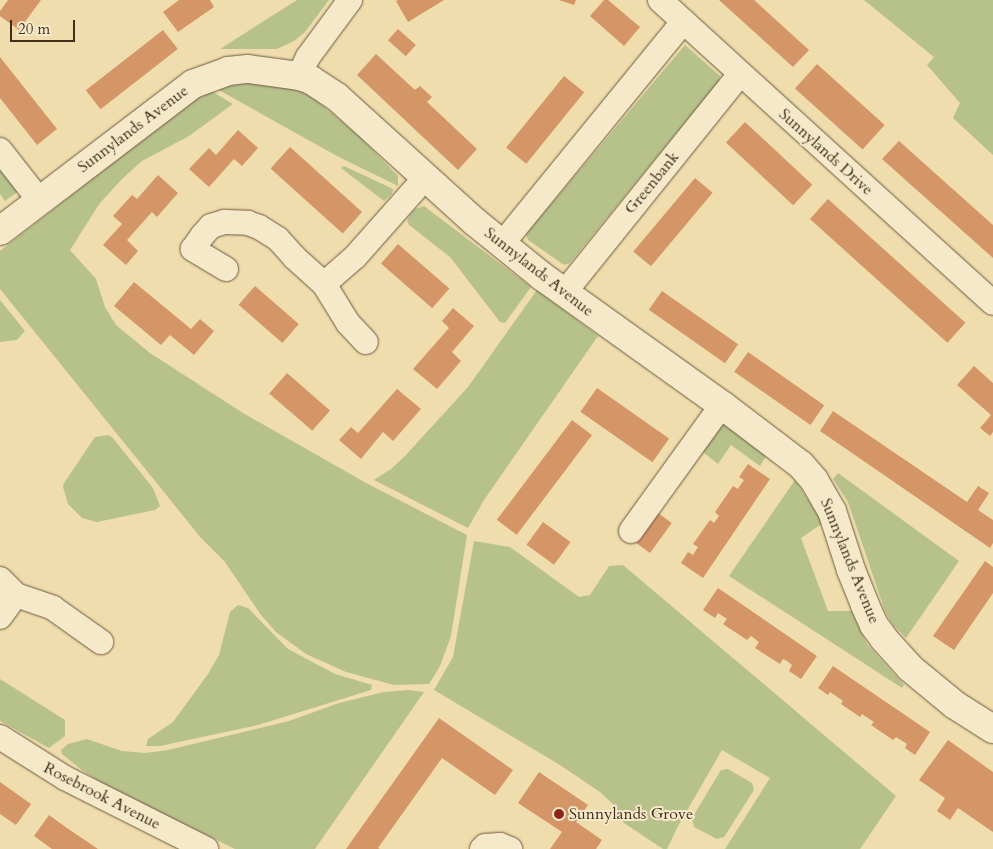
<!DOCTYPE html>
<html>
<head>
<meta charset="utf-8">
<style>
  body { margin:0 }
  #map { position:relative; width:993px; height:849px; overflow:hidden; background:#f0ddad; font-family:Cardo,serif }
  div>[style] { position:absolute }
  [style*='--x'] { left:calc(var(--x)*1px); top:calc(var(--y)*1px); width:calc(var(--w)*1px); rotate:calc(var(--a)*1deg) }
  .green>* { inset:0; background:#b7c28b }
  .building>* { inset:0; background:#d59667; transform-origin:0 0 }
  .roads { filter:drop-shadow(0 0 1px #6c593f) drop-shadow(0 0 1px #6c593f) }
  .street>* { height:24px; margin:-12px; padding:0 12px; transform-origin:12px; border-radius:12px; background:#f5e9ca }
  .secondary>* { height:28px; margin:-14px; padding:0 14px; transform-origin:14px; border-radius:14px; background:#f5e9ca }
  .dots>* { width:14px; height:14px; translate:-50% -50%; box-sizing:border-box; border:2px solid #f5e9ca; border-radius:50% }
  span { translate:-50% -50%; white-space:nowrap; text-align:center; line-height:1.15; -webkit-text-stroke:4px #f5e9ca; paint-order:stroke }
  .street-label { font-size:16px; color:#402d1a }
  .poi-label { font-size:16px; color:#402d1a }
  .left { translate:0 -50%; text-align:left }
  .scale { position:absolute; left:10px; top:20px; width:65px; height:22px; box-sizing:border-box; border:2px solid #402d1a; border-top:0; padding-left:6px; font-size:15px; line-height:18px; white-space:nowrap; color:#402d1a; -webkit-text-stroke:4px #f5e9ca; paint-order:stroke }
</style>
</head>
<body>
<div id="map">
  <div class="green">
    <div style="clip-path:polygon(297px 0,329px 0,305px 32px,294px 41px,277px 49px,220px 49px)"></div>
    <div style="clip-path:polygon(864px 0,993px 0,993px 155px,953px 118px,960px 103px,927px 65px,934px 57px)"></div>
    <div style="clip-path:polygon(685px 45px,720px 76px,719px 81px,570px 263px,564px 265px,528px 240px,526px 234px)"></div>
    <div style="clip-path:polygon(244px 83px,270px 83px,309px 94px,359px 136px,398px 176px,398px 186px,337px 156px,217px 89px)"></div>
    <div style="clip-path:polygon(211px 91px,233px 104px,189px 136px,142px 161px,122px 179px,100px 203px,70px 250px,96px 279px,105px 307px,116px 325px,150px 353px,243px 413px,368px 484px,467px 535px,451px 636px,440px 666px,429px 684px,394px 685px,346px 672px,306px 654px,276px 632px,261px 615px,225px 562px,201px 538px,0 289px,0 251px,190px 103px)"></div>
    <div style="clip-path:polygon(0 164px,20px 190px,5px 201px,0 194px)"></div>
    <div style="clip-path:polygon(344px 166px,393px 189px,392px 194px,384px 201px,341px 168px)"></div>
    <div style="clip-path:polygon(424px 206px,531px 287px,505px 323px,500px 322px,450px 257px,409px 225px,407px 221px,410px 215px,415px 209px)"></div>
    <div style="clip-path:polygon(537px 290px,598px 336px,484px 500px,468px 528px,374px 480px,391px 469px,405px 456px,468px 387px)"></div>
    <div style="clip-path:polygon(0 300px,25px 331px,17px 340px,0 342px)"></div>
    <div style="clip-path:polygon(725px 425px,767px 455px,760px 466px,731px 445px,718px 464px,699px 449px,714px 427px)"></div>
    <div style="clip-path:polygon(108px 435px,112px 437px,153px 488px,160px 506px,155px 510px,97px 522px,82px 518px,68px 504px,63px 487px,64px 483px,95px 437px)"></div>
    <div style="clip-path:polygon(838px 473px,959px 561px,906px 638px,893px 625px,885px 611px,848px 502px,833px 479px)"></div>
    <div style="clip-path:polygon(795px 480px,823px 523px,801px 538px,828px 611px,851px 611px,867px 644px,904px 685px,902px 688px,729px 576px)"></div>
    <div style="clip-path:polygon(474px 541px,510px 547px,579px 597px,590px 595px,609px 566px,623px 565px,896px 796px,860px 849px,725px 849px,770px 778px,722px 750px,677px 828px,667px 849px,663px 849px,624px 823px,613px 804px,600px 792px,560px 765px,434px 690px,453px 657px)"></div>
    <div style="clip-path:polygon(238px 605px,248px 608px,288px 649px,335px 674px,369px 684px,372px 685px,371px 690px,258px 725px,160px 746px,146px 746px,148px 739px,173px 722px,208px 674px,219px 655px,230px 612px)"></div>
    <div style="clip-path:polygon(0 679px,65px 720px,65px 736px,49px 748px,0 721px)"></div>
    <div style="clip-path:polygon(408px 690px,424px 692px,315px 849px,235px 849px,110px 788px,83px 771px,62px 754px,61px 750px,68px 744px,87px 739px,122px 751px,145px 753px,168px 750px,289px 721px,339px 703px,384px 692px)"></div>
    <div style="clip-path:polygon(728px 769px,752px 783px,754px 790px,724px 837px,717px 839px,694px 827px,692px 818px,721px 770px)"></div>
  </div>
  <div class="building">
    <div style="clip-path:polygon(8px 0,41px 0,19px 30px,0 16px,0 11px)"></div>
    <div style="clip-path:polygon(179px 0,210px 0,214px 7px,178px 32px,163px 12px)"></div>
    <div style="clip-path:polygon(398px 0,444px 0,408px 22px,396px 1px)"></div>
    <div style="clip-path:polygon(559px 0,576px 0,574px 5px)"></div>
    <div style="clip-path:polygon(604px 0,608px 0,640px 27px,624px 46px,590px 16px)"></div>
    <div style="clip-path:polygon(719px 0,754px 0,809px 50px,793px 67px)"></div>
    <div style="left:398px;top:29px;width:24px;height:15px;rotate:42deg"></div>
    <div style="left:163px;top:30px;width:24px;height:98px;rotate:52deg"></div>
    <div style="clip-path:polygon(376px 54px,415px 90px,420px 86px,432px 97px,427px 102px,477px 149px,458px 170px,357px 75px)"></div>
    <div style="clip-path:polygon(0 57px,57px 129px,37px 145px,0 98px)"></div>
    <div style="left:817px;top:64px;width:91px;height:33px;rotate:42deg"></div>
    <div style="left:564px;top:76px;width:26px;height:92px;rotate:39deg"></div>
    <div style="left:745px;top:122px;width:92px;height:28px;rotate:43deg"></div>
    <div style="clip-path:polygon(238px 130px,258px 148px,242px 166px,234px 159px,209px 187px,189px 169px,209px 148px,216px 155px)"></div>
    <div style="clip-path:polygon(899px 141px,993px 225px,993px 258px,882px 159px)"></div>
    <div style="left:290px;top:147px;width:97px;height:29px;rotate:42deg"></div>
    <div style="clip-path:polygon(158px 175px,178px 193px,157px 217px,152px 212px,127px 240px,138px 251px,126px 265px,103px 245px,122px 224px,113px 216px,132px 195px,137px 199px)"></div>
    <div style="left:695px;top:178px;width:23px;height:96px;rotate:40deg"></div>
    <div style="left:828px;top:199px;width:185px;height:27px;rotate:42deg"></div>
    <div style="left:398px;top:244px;width:68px;height:26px;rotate:41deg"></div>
    <div style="clip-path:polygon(134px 282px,191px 329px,200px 319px,214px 331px,194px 355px,170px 335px,161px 345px,114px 306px)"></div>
    <div style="left:255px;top:286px;width:58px;height:25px;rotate:41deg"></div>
    <div style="left:662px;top:291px;width:93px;height:23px;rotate:35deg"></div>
    <div style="clip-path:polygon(453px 308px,474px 326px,452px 352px,461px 361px,437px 389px,413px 369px,449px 328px,442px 321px)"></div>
    <div style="left:748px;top:352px;width:93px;height:24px;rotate:35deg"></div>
    <div style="clip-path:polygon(974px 366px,993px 383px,993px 432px,990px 436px,980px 428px,991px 415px,957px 385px)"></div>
    <div style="left:287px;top:373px;width:57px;height:27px;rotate:41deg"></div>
    <div style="left:597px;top:388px;width:88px;height:29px;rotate:35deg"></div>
    <div style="clip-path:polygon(397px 389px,421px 409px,393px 441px,383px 432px,361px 459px,339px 440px,351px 427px,358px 433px)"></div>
    <div style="clip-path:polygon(833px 411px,967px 502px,978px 486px,989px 493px,978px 510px,993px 520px,993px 543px,990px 548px,820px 431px)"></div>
    <div style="left:572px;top:420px;width:25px;height:125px;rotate:37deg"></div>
    <div style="clip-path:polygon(748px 464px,770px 479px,703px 578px,681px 563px,688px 552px,693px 555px,698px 547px,693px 544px,710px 520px,714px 523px,719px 516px,715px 512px,733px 486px,738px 489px,741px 484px,744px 480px,739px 477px)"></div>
    <div style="left:658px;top:513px;width:17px;height:37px;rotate:36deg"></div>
    <div style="left:543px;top:522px;width:34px;height:28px;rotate:36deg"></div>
    <div style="clip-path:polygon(985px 561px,993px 567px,993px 593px,954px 650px,933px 636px)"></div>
    <div style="clip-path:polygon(718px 588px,817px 656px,801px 679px,789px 671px,792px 665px,787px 661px,783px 659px,780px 664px,755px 648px,759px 642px,751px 636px,747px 640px,723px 624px,727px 619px,718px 613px,715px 618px,703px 610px)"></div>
    <div style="clip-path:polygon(833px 666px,930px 732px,915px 755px,905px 748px,907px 744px,896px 737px,893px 740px,871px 725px,874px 722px,862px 714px,860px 717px,841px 704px,843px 701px,836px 696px,830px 692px,828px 695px,818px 688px)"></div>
    <div style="clip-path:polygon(439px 718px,513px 770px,495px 795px,442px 758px,378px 848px,380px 849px,346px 849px)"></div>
    <div style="clip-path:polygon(948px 740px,993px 772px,993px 832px,958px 808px,950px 820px,937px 811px,945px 798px,919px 780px)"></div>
    <div style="clip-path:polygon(539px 772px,588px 805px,576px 822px,602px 840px,596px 849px,550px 849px,562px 832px,518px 803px)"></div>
    <div style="clip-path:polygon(0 782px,31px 804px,16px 825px,0 814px)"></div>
    <div style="clip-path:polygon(49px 815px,67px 828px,98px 849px,52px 849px,34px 836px)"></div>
  </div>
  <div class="roads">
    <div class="street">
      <div style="--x:660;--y:0;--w:450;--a:42.3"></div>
      <div style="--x:299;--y:76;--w:21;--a:-65"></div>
      <div style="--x:308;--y:57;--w:71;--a:-53.6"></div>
      <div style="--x:0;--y:150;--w:65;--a:51.9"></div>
      <div style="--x:502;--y:244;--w:286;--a:-50.8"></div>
      <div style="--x:226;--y:269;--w:39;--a:-149"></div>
      <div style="--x:193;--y:249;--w:16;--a:-55"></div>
      <div style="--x:202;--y:236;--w:13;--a:-48"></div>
      <div style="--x:211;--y:226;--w:14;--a:-17"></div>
      <div style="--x:224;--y:222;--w:24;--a:2"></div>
      <div style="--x:248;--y:223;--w:12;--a:20"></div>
      <div style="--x:259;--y:227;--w:22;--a:32"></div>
      <div style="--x:278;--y:239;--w:24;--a:48"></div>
      <div style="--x:294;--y:257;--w:40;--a:42"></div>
      <div style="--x:324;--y:284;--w:46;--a:58.4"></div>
      <div style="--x:348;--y:323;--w:26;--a:47"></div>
      <div style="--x:324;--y:284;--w:41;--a:-41.1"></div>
      <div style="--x:355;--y:257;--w:106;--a:-48.5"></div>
      <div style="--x:564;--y:293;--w:281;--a:-51.2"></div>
      <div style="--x:631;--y:531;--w:155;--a:-54.2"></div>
      <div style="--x:0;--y:579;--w:23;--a:45"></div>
      <div style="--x:16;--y:595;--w:39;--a:19"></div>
      <div style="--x:53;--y:608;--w:59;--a:35.3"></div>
      <div style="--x:0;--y:617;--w:27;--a:-54"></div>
      <div style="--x:0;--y:737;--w:77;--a:32.2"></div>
      <div style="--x:65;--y:778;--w:158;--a:26.7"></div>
      <div style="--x:482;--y:849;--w:4;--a:-45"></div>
      <div style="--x:485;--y:846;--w:15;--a:-4"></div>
      <div style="--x:500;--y:845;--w:11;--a:22"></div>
    </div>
    <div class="secondary">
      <div style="--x:0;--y:231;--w:243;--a:-37.3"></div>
      <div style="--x:193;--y:84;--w:37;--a:-20"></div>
      <div style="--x:228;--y:71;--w:20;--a:-6"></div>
      <div style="--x:248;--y:69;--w:51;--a:7.8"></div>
      <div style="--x:299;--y:76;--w:13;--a:18"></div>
      <div style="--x:311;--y:80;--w:31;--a:33"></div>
      <div style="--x:337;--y:97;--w:186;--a:42.2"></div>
      <div style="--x:475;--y:222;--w:87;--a:39"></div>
      <div style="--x:543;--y:277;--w:220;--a:35.6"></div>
      <div style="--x:722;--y:405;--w:99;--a:37.2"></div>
      <div style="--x:801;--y:465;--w:20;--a:49"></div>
      <div style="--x:814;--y:480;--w:36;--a:60"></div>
      <div style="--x:832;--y:511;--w:62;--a:72.1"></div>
      <div style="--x:851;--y:570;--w:38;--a:68"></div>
      <div style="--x:865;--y:605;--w:22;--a:66"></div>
      <div style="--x:874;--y:625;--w:17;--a:54"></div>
      <div style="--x:884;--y:639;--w:39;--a:48"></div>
      <div style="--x:910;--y:668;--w:58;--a:39.4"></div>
      <div style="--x:955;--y:705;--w:45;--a:32.3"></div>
    </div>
  </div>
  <div class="dots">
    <div style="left:559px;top:814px;background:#8f2418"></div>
  </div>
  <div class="street-label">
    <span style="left:133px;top:129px;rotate:-37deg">Sunnylands Avenue</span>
    <span style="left:826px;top:152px;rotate:42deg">Sunnylands Drive</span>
    <span style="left:652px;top:183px;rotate:-51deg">Greenbank</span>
    <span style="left:539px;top:272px;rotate:38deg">Sunnylands Avenue</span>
    <span style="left:850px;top:561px;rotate:68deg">Sunnylands Avenue</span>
    <span style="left:102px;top:796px;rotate:27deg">Rosebrook Avenue</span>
  </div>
  <div class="poi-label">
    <span class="left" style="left:569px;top:814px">Sunnylands Grove</span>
  </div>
  <div class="scale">20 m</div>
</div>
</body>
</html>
